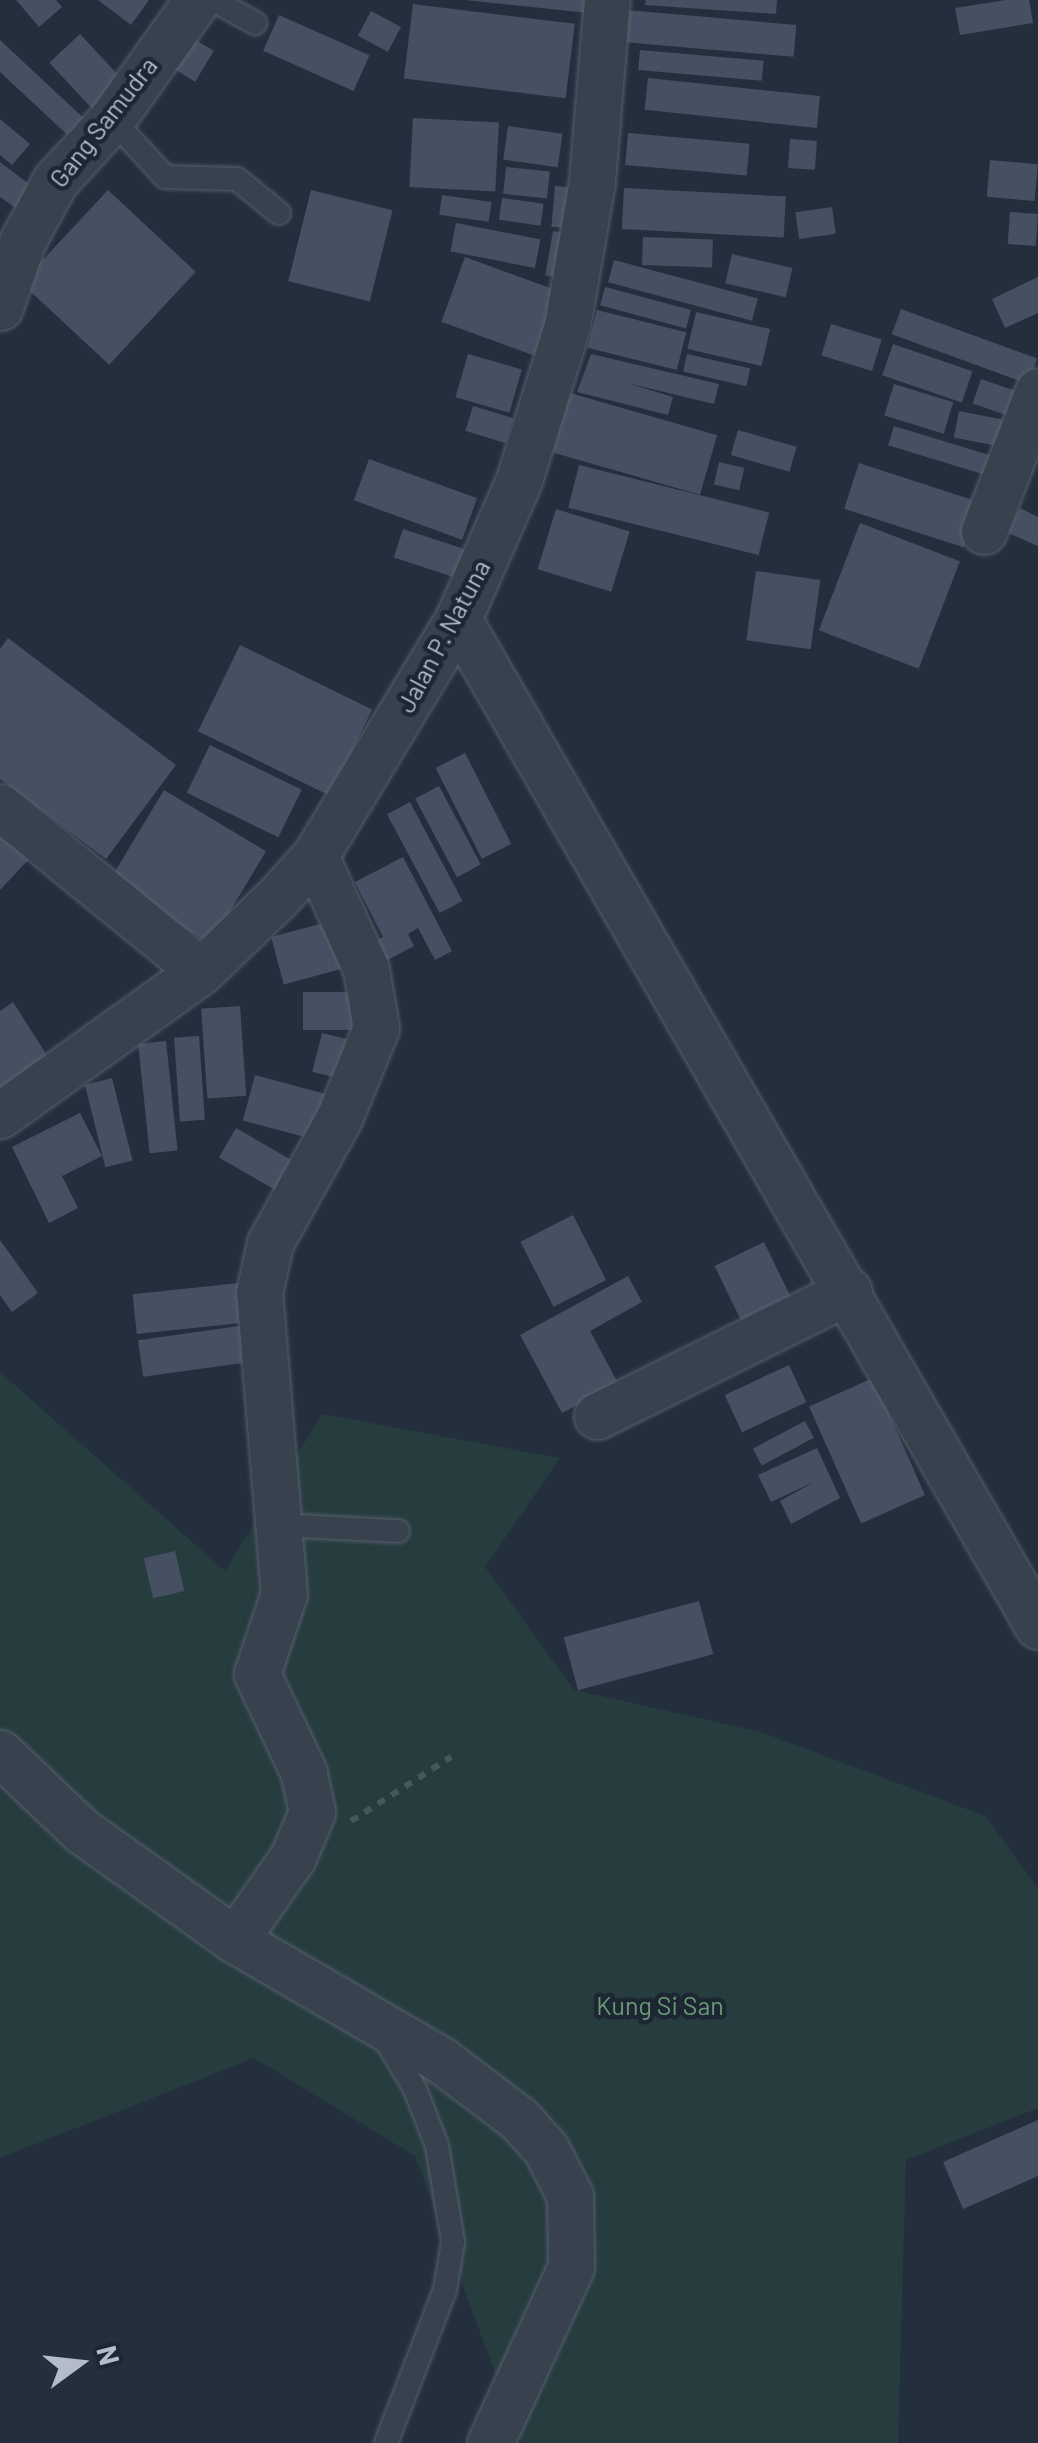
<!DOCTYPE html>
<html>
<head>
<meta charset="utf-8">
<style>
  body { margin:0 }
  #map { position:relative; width:1038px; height:2443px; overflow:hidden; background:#242f3e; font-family:Barlow,sans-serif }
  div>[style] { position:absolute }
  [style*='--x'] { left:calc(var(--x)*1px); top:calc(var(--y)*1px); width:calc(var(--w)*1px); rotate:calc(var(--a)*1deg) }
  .green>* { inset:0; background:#263c3f }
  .building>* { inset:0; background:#455162; transform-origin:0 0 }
  .path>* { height:6px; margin-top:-3px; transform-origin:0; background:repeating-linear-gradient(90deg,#44595c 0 8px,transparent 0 16px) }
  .roads { filter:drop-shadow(0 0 2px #565f6c) drop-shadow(0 0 2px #565f6c) }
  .lane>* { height:22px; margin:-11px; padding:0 11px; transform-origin:11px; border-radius:11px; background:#38414e }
  .street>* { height:45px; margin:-22.5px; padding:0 22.5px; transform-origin:22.5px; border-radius:22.5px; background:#38414e }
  span { translate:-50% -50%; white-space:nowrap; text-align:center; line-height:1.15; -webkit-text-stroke:9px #1d2633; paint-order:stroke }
  .street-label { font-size:25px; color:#b4bcc9 }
  .park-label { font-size:25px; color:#6b9a76 }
  .north { position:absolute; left:30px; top:2313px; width:100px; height:100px; -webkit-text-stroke:8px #1d2633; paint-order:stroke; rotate:75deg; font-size:28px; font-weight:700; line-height:40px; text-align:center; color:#b4bcc9 }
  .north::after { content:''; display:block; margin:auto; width:35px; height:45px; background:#b4bcc9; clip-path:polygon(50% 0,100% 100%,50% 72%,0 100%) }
</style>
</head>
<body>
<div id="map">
  <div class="green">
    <div style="clip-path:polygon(0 1372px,225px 1571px,322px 1414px,560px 1458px,485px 1567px,574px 1690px,761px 1732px,985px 1816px,1038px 1888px,1038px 2108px,906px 2160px,898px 2443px,521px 2443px,415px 2156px,254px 2058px,0 2158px)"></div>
  </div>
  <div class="building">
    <div style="clip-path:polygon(16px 0,56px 0,62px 7px,39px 27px)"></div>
    <div style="clip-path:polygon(98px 0,149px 0,131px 25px)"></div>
    <div style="clip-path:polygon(465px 0,590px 0,589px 13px)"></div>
    <div style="clip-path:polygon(646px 0,777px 0,776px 14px,645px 5px)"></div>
    <div style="clip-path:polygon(1006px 0,1029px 0,1033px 23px,960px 35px,955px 8px)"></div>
    <div style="left:413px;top:4px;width:163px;height:75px;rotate:7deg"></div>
    <div style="left:626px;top:10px;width:171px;height:32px;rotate:5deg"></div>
    <div style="left:371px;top:11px;width:34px;height:28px;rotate:28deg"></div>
    <div style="left:279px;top:15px;width:99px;height:39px;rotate:24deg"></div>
    <div style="left:80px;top:34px;width:71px;height:42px;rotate:47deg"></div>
    <div style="left:194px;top:39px;width:23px;height:36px;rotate:31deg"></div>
    <div style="clip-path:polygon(0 40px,91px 125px,75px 142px,0 72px)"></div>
    <div style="left:640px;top:50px;width:124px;height:20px;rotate:5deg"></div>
    <div style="left:648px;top:78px;width:173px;height:32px;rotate:6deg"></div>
    <div style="left:413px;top:118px;width:86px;height:69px;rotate:3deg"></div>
    <div style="clip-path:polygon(0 119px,30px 144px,12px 165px,0 155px)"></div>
    <div style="left:508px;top:126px;width:55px;height:34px;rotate:8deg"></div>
    <div style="left:628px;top:133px;width:122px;height:32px;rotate:5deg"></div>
    <div style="left:790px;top:139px;width:27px;height:29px;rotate:4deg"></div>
    <div style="left:990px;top:160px;width:48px;height:37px;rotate:5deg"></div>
    <div style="clip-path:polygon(0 162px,33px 187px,17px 209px,0 197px)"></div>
    <div style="left:506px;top:167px;width:44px;height:27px;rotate:6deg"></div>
    <div style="left:555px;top:186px;width:21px;height:41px;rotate:5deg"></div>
    <div style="left:624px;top:188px;width:162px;height:41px;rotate:3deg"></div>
    <div style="left:108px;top:190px;width:120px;height:127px;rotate:43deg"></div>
    <div style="left:311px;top:190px;width:84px;height:94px;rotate:14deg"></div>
    <div style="left:442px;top:195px;width:50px;height:20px;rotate:8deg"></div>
    <div style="left:502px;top:198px;width:42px;height:22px;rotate:8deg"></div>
    <div style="left:832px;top:207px;width:27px;height:37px;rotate:82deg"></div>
    <div style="left:1010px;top:212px;width:28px;height:32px;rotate:4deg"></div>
    <div style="left:456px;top:223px;width:86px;height:29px;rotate:11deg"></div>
    <div style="left:553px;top:231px;width:17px;height:45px;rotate:10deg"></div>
    <div style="left:643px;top:237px;width:70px;height:28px;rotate:2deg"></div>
    <div style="left:732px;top:254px;width:62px;height:30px;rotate:13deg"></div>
    <div style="left:465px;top:257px;width:104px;height:69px;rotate:20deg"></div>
    <div style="left:614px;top:260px;width:149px;height:23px;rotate:15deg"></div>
    <div style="clip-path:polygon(1038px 277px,1038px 313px,1005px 328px,992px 299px)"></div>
    <div style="left:605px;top:287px;width:89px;height:19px;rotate:15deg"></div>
    <div style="left:901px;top:309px;width:145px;height:27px;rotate:20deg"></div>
    <div style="left:597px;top:310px;width:92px;height:39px;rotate:14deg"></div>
    <div style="left:696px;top:312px;width:76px;height:38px;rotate:13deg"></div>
    <div style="left:831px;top:324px;width:53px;height:33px;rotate:17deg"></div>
    <div style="left:893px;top:344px;width:84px;height:33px;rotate:19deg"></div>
    <div style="left:468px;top:354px;width:56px;height:45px;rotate:16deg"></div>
    <div style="clip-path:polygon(591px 354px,719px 384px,714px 404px,627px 383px,673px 397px,668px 415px,577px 392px)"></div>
    <div style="left:687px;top:354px;width:65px;height:18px;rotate:13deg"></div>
    <div style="left:981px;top:379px;width:46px;height:26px;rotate:19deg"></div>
    <div style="left:894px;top:384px;width:62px;height:33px;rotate:17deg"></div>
    <div style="left:570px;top:393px;width:153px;height:62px;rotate:16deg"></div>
    <div style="left:473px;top:406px;width:42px;height:26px;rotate:17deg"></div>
    <div style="left:959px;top:411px;width:51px;height:27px;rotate:11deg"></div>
    <div style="left:894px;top:426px;width:107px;height:20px;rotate:17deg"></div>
    <div style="left:738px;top:430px;width:61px;height:26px;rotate:16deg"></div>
    <div style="left:369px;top:459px;width:115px;height:44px;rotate:20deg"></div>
    <div style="left:719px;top:462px;width:26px;height:23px;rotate:13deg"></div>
    <div style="left:859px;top:463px;width:126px;height:48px;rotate:18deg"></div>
    <div style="left:579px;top:465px;width:196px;height:44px;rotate:14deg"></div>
    <div style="clip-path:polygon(1020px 508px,1038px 517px,1038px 546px,1008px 533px)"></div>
    <div style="left:556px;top:509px;width:77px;height:63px;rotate:17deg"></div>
    <div style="left:860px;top:523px;width:107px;height:115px;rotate:21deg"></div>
    <div style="left:403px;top:529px;width:66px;height:30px;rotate:18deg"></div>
    <div style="left:756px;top:571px;width:65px;height:70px;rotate:8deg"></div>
    <div style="clip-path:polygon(8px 638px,176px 765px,106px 859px,0 779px,0 649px)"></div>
    <div style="left:240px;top:645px;width:147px;height:96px;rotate:26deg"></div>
    <div style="left:210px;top:745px;width:102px;height:53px;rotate:26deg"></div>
    <div style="left:465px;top:753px;width:102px;height:33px;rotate:63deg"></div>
    <div style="left:439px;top:786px;width:89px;height:27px;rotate:62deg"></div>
    <div style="left:164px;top:790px;width:119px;height:108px;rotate:31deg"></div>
    <div style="left:410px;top:802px;width:112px;height:26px;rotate:62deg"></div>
    <div style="clip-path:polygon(0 830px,30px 858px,0 890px)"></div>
    <div style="clip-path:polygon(403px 857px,452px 951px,435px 960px,418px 928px,408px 934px,414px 946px,378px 965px,367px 945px,383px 937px,355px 882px)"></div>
    <div style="left:331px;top:921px;width:49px;height:62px;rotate:75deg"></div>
    <div style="left:303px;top:992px;width:49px;height:38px"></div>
    <div style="clip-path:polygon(13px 1002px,48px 1057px,0 1089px,0 1011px)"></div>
    <div style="left:240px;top:1006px;width:90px;height:39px;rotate:86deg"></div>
    <div style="left:322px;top:1033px;width:25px;height:40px;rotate:14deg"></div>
    <div style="left:199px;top:1036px;width:84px;height:25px;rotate:86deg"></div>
    <div style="left:166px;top:1041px;width:110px;height:28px;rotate:84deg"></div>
    <div style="left:255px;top:1075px;width:80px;height:47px;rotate:15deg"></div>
    <div style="left:112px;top:1078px;width:85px;height:28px;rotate:76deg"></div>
    <div style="clip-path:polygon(80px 1113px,102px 1156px,62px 1176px,78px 1208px,49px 1223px,12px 1147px)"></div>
    <div style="left:236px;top:1128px;width:68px;height:34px;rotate:30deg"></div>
    <div style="left:573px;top:1215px;width:73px;height:59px;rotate:63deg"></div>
    <div style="clip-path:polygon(0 1240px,38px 1293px,12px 1312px,0 1295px)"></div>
    <div style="left:764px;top:1242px;width:66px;height:55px;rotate:64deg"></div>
    <div style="clip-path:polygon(628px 1276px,642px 1302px,590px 1331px,618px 1383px,562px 1413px,520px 1335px)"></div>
    <div style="left:239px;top:1283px;width:40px;height:107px;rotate:84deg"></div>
    <div style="left:246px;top:1325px;width:37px;height:109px;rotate:82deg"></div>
    <div style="left:789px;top:1365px;width:41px;height:71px;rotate:65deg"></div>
    <div style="left:873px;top:1378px;width:128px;height:70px;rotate:66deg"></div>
    <div style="left:805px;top:1421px;width:19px;height:59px;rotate:62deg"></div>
    <div style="clip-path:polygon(817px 1448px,840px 1498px,791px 1524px,780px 1501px,816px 1481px,771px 1502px,758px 1475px)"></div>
    <div style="left:175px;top:1551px;width:41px;height:32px;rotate:77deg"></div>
    <div style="left:699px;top:1601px;width:55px;height:140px;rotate:75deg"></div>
    <div style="clip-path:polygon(1038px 2120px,1038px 2176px,963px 2209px,943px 2162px)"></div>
  </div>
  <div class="path">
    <div style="--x:351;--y:1821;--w:119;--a:-32.6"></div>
  </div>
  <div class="roads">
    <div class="lane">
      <div style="--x:213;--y:0;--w:48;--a:28.7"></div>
      <div style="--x:112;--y:119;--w:79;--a:47.6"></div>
      <div style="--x:165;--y:177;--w:72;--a:1.6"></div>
      <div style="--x:237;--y:179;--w:54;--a:39"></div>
      <div style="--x:278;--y:1525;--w:120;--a:2.9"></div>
      <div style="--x:384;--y:2037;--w:61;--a:59.2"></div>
      <div style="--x:415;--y:2089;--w:61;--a:68.9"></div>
      <div style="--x:437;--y:2146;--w:97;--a:80.5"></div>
      <div style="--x:453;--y:2242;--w:49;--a:99.5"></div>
      <div style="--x:445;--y:2290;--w:164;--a:111.1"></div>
    </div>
    <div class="street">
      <div style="--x:0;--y:307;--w:71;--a:-71.1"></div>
      <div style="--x:23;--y:240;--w:67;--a:-61.5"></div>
      <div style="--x:55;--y:181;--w:84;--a:-47.4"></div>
      <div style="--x:112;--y:119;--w:146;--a:-54.5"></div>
      <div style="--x:984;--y:531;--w:150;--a:-68.9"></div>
      <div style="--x:458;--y:619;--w:1162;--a:60.06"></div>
      <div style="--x:0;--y:807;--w:259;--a:39.2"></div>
      <div style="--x:0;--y:1115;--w:247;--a:-35.6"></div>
      <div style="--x:201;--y:971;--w:107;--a:-43.9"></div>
      <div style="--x:278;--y:897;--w:55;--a:-47.9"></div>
      <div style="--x:315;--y:856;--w:277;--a:-58.9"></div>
      <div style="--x:458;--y:619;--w:152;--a:-66.3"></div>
      <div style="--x:519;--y:480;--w:161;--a:-72.7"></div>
      <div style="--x:567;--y:326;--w:147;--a:-80.2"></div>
      <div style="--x:592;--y:181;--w:182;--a:-85.3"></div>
      <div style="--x:597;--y:1416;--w:281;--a:-26.4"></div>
      <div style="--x:0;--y:1753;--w:113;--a:43.6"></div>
      <div style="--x:82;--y:1831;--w:188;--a:35.5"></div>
      <div style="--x:235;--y:1940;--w:101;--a:-55.1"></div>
      <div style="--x:293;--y:1857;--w:49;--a:-67.1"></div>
      <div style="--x:312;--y:1812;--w:40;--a:-102"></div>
      <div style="--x:304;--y:1773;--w:110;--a:-115.4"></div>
      <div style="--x:257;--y:1674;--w:84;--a:-71.4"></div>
      <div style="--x:284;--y:1594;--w:302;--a:-94.7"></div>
      <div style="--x:259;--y:1293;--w:51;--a:-77.6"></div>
      <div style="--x:270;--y:1243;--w:145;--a:-61.1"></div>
      <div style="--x:340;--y:1116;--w:95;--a:-67.8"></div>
      <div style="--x:376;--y:1028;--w:60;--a:-99.6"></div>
      <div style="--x:366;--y:969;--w:124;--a:-114.3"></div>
      <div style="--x:235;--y:1940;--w:238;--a:30.2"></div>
      <div style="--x:441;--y:2060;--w:98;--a:37.1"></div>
      <div style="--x:519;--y:2119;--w:40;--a:48"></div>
      <div style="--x:546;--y:2149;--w:53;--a:62.9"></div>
      <div style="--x:570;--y:2196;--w:71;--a:89.2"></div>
      <div style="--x:571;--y:2267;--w:194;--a:114.7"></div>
    </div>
  </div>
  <div class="street-label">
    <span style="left:103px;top:122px;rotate:-52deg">Gang Samudra</span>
    <span style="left:443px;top:636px;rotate:-62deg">Jalan P. Natuna</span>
  </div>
  <div class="park-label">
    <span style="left:660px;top:2005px">Kung Si San</span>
  </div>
  <div class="north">N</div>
</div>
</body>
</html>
